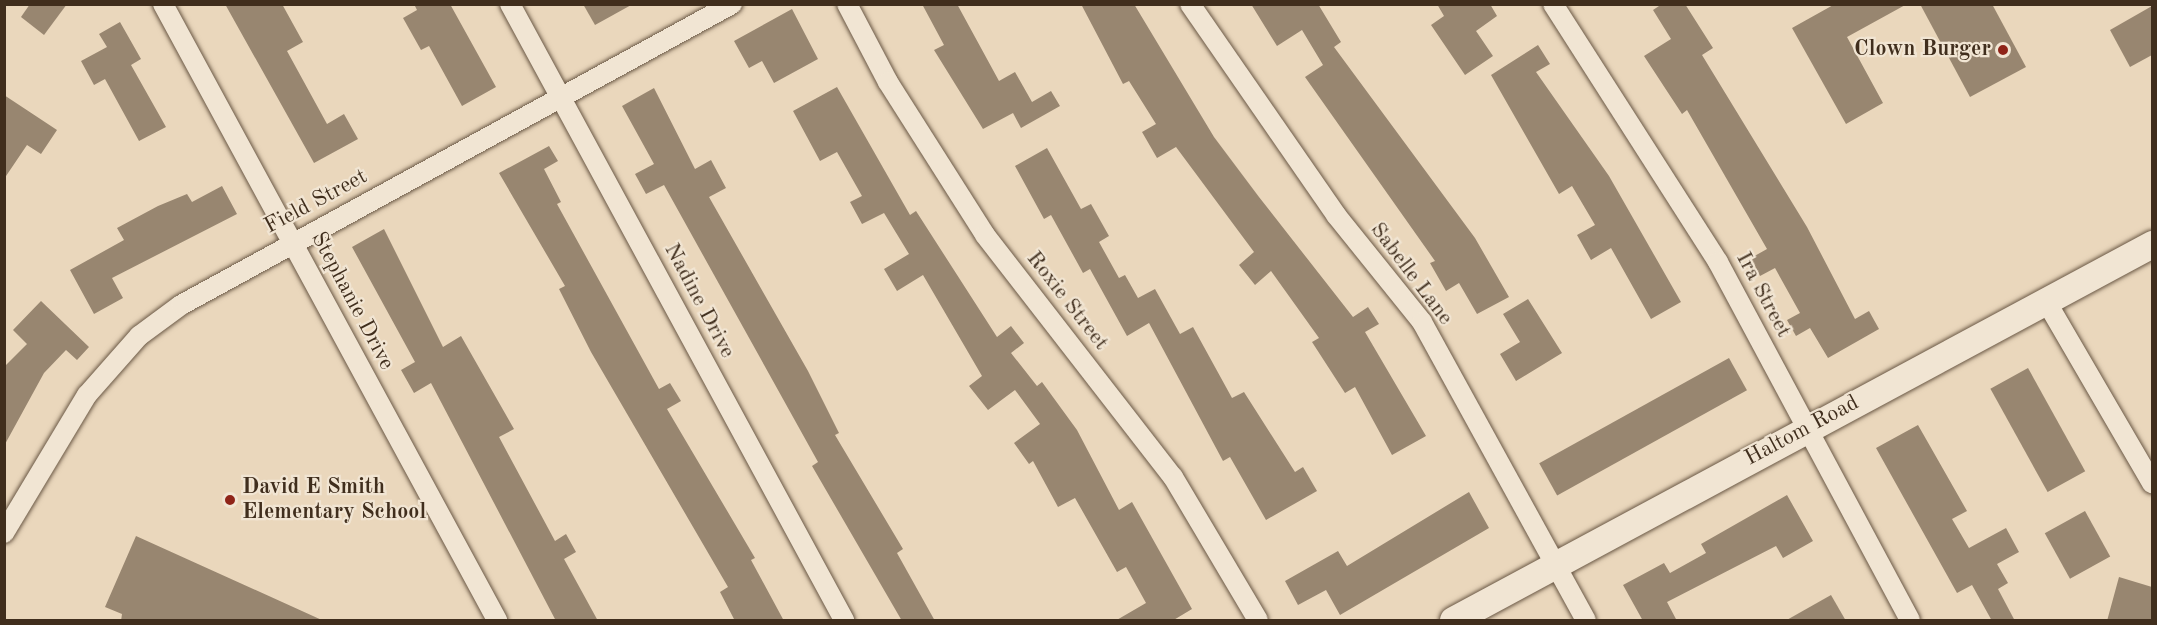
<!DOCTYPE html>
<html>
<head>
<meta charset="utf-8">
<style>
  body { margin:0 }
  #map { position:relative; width:2157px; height:625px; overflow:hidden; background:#ead7bc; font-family:"Old Standard TT",serif }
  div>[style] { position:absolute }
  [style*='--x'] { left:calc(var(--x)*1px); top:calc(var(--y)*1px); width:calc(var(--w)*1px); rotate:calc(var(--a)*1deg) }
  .building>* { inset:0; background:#988670; transform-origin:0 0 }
  .roads { filter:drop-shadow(0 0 2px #6a5845) drop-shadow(0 0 2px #6a5845) }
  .street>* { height:20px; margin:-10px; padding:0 10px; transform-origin:10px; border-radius:10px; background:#f1e5d3 }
  .secondary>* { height:27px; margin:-13.5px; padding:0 13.5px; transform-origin:13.5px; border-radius:13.5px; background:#f1e5d3 }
  .dots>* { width:16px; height:16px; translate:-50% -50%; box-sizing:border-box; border:3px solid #f1e5d3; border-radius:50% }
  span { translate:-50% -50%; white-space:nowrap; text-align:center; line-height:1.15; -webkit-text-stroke:4.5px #f1e5d3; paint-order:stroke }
  .poi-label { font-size:22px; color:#402e1d; font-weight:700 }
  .right { translate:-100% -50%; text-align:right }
  .left { translate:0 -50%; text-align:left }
  .street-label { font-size:22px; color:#402e1d }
  .frame { position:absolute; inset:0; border:6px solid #402e1d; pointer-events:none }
</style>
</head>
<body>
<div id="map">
  <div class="building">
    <div style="clip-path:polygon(30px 4px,67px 4px,44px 35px,21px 17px)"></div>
    <div style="clip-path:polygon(225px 4px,282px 4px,303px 42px,287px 51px,327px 124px,344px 114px,358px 139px,314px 163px)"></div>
    <div style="clip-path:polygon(414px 4px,450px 4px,496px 87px,462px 106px,429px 46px,421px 50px,403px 18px,417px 10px)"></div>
    <div style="clip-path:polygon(583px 4px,633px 4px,595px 25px)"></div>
    <div style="clip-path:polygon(922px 4px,957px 4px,999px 81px,1015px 72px,1032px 102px,1051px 91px,1060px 106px,1021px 128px,1013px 113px,983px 129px,934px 50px,944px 45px)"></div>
    <div style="clip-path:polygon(1081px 4px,1134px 4px,1214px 137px,1259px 197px,1353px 317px,1368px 307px,1379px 324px,1365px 332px,1426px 436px,1392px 455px,1355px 387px,1345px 393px,1312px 342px,1319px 338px,1271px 271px,1255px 285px,1239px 265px,1254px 252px,1176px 147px,1157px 158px,1142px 132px,1156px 124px,1129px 81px,1123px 84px)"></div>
    <div style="clip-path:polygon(1251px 4px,1318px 4px,1341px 42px,1334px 47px,1475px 238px,1509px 297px,1477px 314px,1459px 283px,1446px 291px,1430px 263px,1435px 261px,1305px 77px,1323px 65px,1302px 30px,1277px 46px)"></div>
    <div style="clip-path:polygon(1437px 4px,1490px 4px,1497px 16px,1476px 31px,1493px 56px,1465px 75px,1431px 25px,1444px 16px)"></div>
    <div style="clip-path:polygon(1662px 4px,1685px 4px,1713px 48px,1702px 55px,1807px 227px,1855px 319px,1869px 311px,1879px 329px,1828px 358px,1810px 328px,1796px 336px,1787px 320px,1800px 313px,1775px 268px,1760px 276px,1751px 258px,1767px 249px,1687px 110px,1682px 114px,1644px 56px,1671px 39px,1653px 10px)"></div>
    <div style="clip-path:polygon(1835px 4px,1907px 4px,1847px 37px,1883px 103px,1846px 124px,1792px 28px)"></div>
    <div style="clip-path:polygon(1920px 4px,1992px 4px,2026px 67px,1970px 97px)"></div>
    <div style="clip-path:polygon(2152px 6px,2152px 55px,2130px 67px,2110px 30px)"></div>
    <div style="clip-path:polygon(792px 9px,818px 59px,774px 83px,762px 61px,749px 68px,734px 41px)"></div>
    <div style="clip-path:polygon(120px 22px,141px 59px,131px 65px,166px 127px,139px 141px,105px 79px,94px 85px,81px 61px,107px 47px,99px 34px)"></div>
    <div style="clip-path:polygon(1538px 45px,1550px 64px,1536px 72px,1609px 176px,1681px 302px,1651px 319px,1611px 248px,1591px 260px,1577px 235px,1595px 225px,1572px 186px,1559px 194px,1491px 75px)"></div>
    <div style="clip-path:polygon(837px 87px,910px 215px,916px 211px,997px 337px,1011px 326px,1024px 343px,1011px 353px,1037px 386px,1042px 382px,1077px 430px,1119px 510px,1132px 502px,1192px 609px,1172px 621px,1115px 621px,1146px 603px,1126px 567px,1117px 572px,1075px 498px,1058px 507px,1033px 461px,1029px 464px,1014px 443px,1040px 424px,1015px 390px,988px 410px,969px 386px,982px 376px,923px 275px,897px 291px,884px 269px,909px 254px,884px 213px,862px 224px,850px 202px,862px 196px,837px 152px,820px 161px,793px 111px)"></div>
    <div style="clip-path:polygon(654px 88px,695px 169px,711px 160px,726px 188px,709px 197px,808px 371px,839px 433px,835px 435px,903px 549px,897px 553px,935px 621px,902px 621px,812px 466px,818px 462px,664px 185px,646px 194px,635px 174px,654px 164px,622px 106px)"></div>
    <div style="clip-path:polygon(4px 95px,57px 130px,41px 154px,27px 145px,4px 179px)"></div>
    <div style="clip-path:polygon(549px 146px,558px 161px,544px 169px,561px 202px,557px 204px,659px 389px,670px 383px,681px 401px,667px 409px,755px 558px,751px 560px,784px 621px,735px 621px,720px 592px,728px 587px,591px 352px,559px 289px,565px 286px,499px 173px)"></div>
    <div style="clip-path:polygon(1047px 148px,1081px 209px,1091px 204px,1109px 236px,1099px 242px,1119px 278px,1125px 275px,1138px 298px,1155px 289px,1180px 334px,1193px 327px,1232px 398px,1244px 392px,1295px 472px,1303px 467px,1317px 491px,1266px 520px,1230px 457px,1223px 461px,1149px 323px,1127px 336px,1090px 269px,1083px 273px,1051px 215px,1044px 219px,1015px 166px)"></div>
    <div style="clip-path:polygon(222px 186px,237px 214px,112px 278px,123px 298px,94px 314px,70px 270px,124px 240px,117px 228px,158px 206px,187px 194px,192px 202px)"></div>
    <div style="clip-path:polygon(384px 229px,443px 347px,461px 336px,514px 429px,499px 437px,555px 541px,566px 534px,576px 552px,564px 559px,598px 621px,556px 621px,431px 383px,414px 393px,401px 370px,415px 362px,352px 247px)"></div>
    <div style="clip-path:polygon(1528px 299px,1562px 353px,1516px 381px,1500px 354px,1520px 342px,1503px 314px)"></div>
    <div style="clip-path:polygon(41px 301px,89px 347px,77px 360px,66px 350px,44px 373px,4px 446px,4px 367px,27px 344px,13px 330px)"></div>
    <div style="left:1729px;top:358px;width:37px;height:217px;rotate:61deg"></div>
    <div style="left:2028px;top:368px;width:118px;height:43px;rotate:61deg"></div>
    <div style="clip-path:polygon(1918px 425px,1967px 511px,1952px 519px,1969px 548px,2006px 528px,2019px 552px,1997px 564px,2008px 583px,1998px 589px,2015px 621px,1992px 621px,1972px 585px,1957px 593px,1876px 448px)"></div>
    <div style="clip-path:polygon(1469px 492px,1489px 528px,1340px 615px,1326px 590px,1298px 605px,1285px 581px,1338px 551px,1347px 566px)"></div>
    <div style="clip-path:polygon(1787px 495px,1813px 541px,1783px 558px,1776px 546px,1667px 602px,1677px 621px,1643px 621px,1623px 585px,1664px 563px,1670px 573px,1706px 553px,1701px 544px)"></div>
    <div style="left:2085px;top:511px;width:52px;height:46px;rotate:61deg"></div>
    <div style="clip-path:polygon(136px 536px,324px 621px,121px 621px,122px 614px,105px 607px)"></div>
    <div style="clip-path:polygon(2119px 577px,2152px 587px,2152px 621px,2107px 621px)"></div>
    <div style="clip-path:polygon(1831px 595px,1846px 621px,1785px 621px)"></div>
  </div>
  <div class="roads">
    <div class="street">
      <div style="--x:163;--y:4;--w:701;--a:61.53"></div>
      <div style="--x:510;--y:4;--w:701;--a:61.53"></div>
      <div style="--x:847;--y:4;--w:88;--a:62.3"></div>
      <div style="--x:888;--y:82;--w:181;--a:57.6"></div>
      <div style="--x:985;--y:235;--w:306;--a:52.2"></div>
      <div style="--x:1173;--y:477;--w:166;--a:59.3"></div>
      <div style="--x:1190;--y:4;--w:257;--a:55.3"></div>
      <div style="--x:1336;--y:215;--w:137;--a:51.2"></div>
      <div style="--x:1422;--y:322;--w:340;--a:61.2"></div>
      <div style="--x:1553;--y:4;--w:306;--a:57.4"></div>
      <div style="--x:1718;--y:262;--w:406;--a:61.8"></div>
      <div style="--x:2046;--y:301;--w:211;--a:59.8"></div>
      <div style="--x:4;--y:533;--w:161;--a:-59"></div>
      <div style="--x:87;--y:395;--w:79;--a:-48.6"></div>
      <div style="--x:139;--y:336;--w:52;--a:-36.4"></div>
      <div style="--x:181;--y:305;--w:628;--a:-28.65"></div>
    </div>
    <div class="secondary">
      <div style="--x:1453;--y:620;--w:794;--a:-28.28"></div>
    </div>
  </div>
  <div class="dots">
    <div style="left:2003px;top:50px;background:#8f2418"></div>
    <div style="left:230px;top:500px;background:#8f2418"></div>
  </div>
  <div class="poi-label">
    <span class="right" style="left:1991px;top:50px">Clown Burger</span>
    <span class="left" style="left:242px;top:500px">David E Smith<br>Elementary School</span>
  </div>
  <div class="street-label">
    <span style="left:316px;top:202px;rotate:-28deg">Field Street</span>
    <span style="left:1411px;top:274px;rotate:53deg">Sabelle Lane</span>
    <span style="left:1763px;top:295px;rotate:62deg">Ira Street</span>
    <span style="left:352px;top:301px;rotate:62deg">Stephanie Drive</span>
    <span style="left:699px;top:301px;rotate:62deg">Nadine Drive</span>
    <span style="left:1067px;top:301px;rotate:52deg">Roxie Street</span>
    <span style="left:1802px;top:431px;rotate:-28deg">Haltom Road</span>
  </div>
  <div class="frame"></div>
</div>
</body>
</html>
